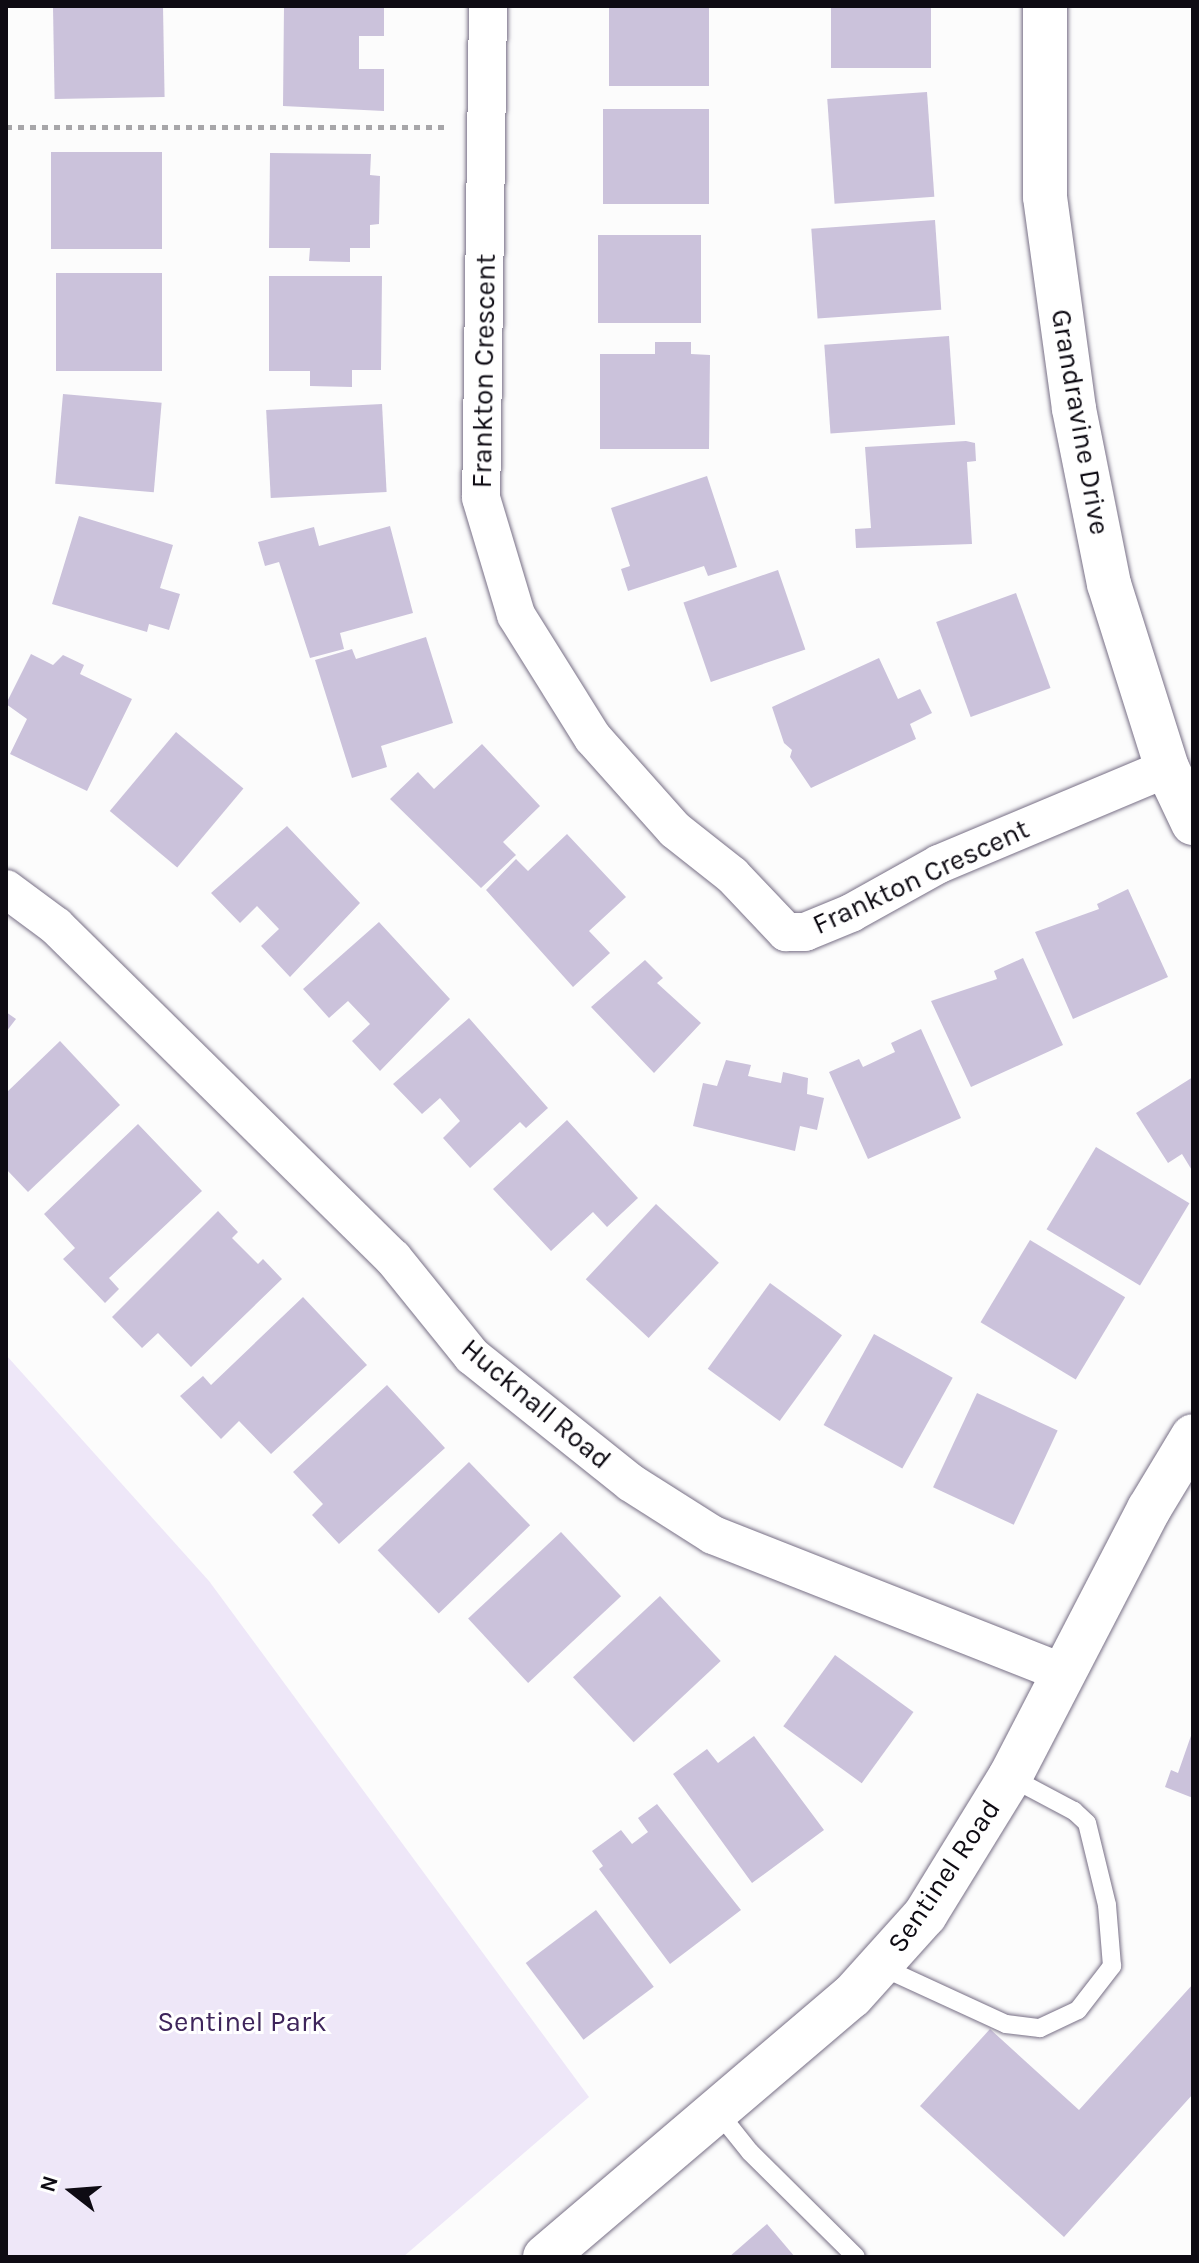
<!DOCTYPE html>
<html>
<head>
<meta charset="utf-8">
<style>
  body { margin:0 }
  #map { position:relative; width:1199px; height:2263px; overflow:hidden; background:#fcfcfc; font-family:Karla,sans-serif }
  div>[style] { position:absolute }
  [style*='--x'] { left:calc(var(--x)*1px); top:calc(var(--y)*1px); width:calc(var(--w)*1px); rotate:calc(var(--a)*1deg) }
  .green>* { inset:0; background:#eee7f8 }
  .building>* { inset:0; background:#cbc2db; transform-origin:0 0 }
  .path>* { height:5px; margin-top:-2.5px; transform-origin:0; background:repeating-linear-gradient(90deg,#a7a6a9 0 6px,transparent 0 12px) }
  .roads { filter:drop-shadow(0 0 2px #787086) drop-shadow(0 0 2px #787086) }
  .service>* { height:18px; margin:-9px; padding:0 9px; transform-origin:9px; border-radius:9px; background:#fff }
  .minor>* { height:38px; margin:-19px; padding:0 19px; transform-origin:19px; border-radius:19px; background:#fff }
  .tertiary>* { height:44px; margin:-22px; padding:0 22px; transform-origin:22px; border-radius:22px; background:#fff }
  span { translate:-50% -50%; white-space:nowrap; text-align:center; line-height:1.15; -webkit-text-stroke:6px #fff; paint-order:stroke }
  .street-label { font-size:28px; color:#0e0b13 }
  .park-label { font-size:28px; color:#3e255b }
  .frame { position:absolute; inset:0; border:8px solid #0e0b13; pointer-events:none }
  .north { position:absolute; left:32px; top:2151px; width:80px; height:80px; -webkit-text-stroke:6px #fff; paint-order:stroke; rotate:287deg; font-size:22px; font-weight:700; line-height:32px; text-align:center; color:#0e0b13 }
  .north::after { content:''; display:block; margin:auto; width:28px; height:36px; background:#0e0b13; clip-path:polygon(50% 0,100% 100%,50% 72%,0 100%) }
</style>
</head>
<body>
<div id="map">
  <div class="green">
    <div style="clip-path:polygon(6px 1355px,209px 1581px,589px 2097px,403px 2257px,6px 2257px)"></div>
  </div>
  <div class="building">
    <div style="left:163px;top:6px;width:91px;height:110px;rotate:89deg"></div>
    <div style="clip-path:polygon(284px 6px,384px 6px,384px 36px,359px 36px,359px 69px,384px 69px,384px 111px,283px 106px)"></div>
    <div style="left:609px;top:6px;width:100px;height:80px"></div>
    <div style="left:831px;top:6px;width:100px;height:62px"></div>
    <div style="left:927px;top:92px;width:105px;height:100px;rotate:86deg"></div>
    <div style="left:603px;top:109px;width:106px;height:95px"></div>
    <div style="left:51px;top:152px;width:111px;height:97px"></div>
    <div style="clip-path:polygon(270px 153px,371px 154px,370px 175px,380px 176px,379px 224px,370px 225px,370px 248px,350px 248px,350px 262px,309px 261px,310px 248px,269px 248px)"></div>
    <div style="left:935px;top:220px;width:90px;height:124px;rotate:86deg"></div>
    <div style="left:598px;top:235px;width:103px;height:88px"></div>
    <div style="left:162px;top:273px;width:98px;height:106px;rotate:90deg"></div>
    <div style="clip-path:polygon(269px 276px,382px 276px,381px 370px,352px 370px,352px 387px,310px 386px,310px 371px,269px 371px)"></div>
    <div style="left:949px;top:336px;width:89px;height:125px;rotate:86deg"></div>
    <div style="clip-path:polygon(655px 342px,691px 342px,691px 354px,710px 355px,709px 449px,600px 449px,600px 354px,655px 354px)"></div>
    <div style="left:63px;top:394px;width:99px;height:90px;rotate:5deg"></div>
    <div style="left:382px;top:404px;width:88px;height:116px;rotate:87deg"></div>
    <div style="clip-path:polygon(966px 441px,975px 443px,976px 461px,967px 462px,972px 544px,856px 548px,855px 529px,871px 528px,865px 447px)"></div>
    <div style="clip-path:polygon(707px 476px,737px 567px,708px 576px,704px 566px,628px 591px,621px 569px,630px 566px,611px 508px)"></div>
    <div style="clip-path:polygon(79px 516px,173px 545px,160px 588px,180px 594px,169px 630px,149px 624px,147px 632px,52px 604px)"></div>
    <div style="clip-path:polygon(390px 526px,413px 613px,340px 633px,344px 649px,310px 658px,279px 562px,265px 566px,258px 542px,314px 527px,319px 546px)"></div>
    <div style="left:778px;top:570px;width:84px;height:100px;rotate:71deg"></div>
    <div style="left:1016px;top:593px;width:101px;height:85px;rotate:70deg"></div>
    <div style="clip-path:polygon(426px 637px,453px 723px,381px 746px,387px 767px,352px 778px,315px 660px,352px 649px,356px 659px)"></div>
    <div style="clip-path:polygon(31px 654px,53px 665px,63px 655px,84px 665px,80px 674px,132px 699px,87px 791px,10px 754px,27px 719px,6px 704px)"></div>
    <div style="clip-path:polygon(879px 658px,898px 699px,920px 689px,932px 713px,910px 724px,916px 739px,811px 788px,790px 757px,792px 750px,784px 743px,772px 707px)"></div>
    <div style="left:176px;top:732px;width:88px;height:103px;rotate:40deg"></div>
    <div style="clip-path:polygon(482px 744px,540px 806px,503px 842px,516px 855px,481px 888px,390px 799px,418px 772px,434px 789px)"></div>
    <div style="clip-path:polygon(287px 826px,360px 903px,290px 977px,261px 946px,279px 929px,257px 906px,240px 923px,211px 893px)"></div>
    <div style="clip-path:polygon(567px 834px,626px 897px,589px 931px,610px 953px,573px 987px,486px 890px,516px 859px,528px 871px)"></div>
    <div style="clip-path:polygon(1128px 889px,1168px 977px,1073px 1019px,1035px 932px,1099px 909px,1097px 904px)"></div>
    <div style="clip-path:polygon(379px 922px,450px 999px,380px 1071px,352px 1041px,370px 1024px,348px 1001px,329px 1018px,303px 989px)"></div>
    <div style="clip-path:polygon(1023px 958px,1063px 1045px,971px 1087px,931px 1001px,997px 979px,994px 971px)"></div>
    <div style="clip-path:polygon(645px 960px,663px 978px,657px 983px,701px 1023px,654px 1073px,591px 1007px)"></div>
    <div style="clip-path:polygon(6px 1012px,16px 1019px,6px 1032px)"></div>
    <div style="clip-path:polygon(469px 1018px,548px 1108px,526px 1128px,520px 1122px,470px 1168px,443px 1138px,460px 1121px,440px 1098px,422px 1114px,393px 1084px)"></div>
    <div style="clip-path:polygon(921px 1029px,961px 1118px,868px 1159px,829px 1072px,859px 1059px,863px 1067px,895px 1052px,891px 1043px)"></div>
    <div style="clip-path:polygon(60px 1041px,120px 1105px,28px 1192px,6px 1169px,6px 1093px)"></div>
    <div style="clip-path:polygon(726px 1060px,751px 1065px,748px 1076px,781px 1083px,783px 1072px,808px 1078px,807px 1094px,824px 1098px,817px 1130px,800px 1126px,795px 1151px,693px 1126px,703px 1083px,717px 1086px)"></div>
    <div style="clip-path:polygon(1193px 1077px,1193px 1172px,1182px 1154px,1168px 1163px,1136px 1113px)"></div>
    <div style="clip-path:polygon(567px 1120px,638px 1198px,607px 1227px,593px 1212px,551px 1251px,493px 1189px)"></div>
    <div style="clip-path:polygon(138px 1124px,202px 1191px,109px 1278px,119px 1289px,105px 1303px,63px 1259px,75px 1248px,44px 1214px)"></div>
    <div style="left:1096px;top:1147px;width:109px;height:96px;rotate:31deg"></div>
    <div style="left:656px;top:1204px;width:86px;height:103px;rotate:43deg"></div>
    <div style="clip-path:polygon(218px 1211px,238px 1232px,232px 1238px,258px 1264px,263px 1259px,282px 1279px,191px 1367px,158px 1333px,142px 1348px,112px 1317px)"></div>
    <div style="left:1030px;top:1240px;width:111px;height:96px;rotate:31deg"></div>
    <div style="left:770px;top:1283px;width:89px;height:106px;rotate:36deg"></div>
    <div style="clip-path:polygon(303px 1297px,367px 1365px,271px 1454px,239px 1421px,221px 1439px,180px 1396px,203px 1376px,211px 1385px)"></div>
    <div style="left:874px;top:1334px;width:90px;height:104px;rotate:29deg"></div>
    <div style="clip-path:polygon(387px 1385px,445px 1448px,339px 1544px,312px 1515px,323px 1504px,293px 1472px)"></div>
    <div style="left:977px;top:1393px;width:89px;height:104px;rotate:25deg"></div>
    <div style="left:469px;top:1462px;width:88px;height:127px;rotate:46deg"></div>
    <div style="left:561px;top:1532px;width:88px;height:127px;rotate:47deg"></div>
    <div style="left:660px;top:1596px;width:89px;height:119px;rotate:47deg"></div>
    <div style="left:835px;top:1655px;width:97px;height:88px;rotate:36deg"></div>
    <div style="clip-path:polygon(1193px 1730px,1193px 1798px,1165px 1787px,1171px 1770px,1178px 1773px)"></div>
    <div style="clip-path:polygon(754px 1736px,824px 1830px,752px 1883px,673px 1774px,707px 1749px,718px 1763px)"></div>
    <div style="clip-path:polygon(657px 1804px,741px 1910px,670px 1964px,599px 1869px,603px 1866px,592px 1851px,621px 1830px,632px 1844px,648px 1832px,638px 1818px)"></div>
    <div style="left:596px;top:1910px;width:96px;height:88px;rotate:53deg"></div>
    <div style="clip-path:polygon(1193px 1984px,1193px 2094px,1064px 2237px,920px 2106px,990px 2029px,1079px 2110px)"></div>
    <div style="clip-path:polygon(767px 2224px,795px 2257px,729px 2257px)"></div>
  </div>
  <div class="path">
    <div style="--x:6;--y:127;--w:440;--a:0"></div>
  </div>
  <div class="roads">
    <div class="service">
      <div style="--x:882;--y:1967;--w:136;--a:24.7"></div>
      <div style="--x:1006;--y:2024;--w:34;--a:7"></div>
      <div style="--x:1040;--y:2028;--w:42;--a:-25.3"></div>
      <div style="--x:1078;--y:2010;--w:56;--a:-52.3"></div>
      <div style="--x:1112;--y:1966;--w:61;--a:-94.7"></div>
      <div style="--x:1107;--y:1905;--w:84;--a:-103.7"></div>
      <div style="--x:1087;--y:1823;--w:18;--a:-137"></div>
      <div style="--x:1074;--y:1811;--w:72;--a:-152"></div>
      <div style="--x:718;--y:2112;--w:51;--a:51.3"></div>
      <div style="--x:750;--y:2152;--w:149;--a:44.7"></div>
    </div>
    <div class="minor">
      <div style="--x:488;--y:6;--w:492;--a:90.8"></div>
      <div style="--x:481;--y:498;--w:122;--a:73.3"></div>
      <div style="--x:516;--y:615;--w:145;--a:58"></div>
      <div style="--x:593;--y:738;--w:123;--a:48.3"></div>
      <div style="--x:675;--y:830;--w:73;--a:38.3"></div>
      <div style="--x:732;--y:875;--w:79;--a:46.5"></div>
      <div style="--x:786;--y:932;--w:19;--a:0"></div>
      <div style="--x:805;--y:932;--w:50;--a:-22.4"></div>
      <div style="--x:851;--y:913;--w:101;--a:-29.1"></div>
      <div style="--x:939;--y:864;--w:247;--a:-22.8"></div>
      <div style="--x:6;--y:889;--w:62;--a:36.5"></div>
      <div style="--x:56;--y:926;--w:473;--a:44.6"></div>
      <div style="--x:393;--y:1258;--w:126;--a:51.1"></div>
      <div style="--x:472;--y:1356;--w:203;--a:38.6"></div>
      <div style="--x:631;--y:1483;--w:97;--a:32.4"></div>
      <div style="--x:713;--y:1535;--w:376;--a:21.5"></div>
    </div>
    <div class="tertiary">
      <div style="--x:1045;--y:6;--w:191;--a:90"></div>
      <div style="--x:1045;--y:197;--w:214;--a:82.2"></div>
      <div style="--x:1074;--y:409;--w:178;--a:78.7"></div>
      <div style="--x:1109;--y:584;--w:193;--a:72.5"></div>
      <div style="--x:1167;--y:768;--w:61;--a:64.7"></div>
      <div style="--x:545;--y:2257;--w:403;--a:-40.4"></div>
      <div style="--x:852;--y:1996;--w:109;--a:-48"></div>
      <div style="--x:925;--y:1915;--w:162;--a:-58.4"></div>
      <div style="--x:1010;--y:1777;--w:302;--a:-62.6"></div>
      <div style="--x:1149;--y:1509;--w:85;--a:-58.9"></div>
    </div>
  </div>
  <div class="street-label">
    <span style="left:484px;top:371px;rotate:-89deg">Frankton Crescent</span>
    <span style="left:1080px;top:422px;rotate:80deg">Grandravine Drive</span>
    <span style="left:921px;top:877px;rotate:-25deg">Frankton Crescent</span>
    <span style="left:536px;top:1404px;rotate:40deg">Hucknall Road</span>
    <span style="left:944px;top:1876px;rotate:-56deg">Sentinel Road</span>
  </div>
  <div class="park-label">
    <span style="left:242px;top:2022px">Sentinel Park</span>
  </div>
  <div class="frame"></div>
  <div class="north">N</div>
</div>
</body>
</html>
